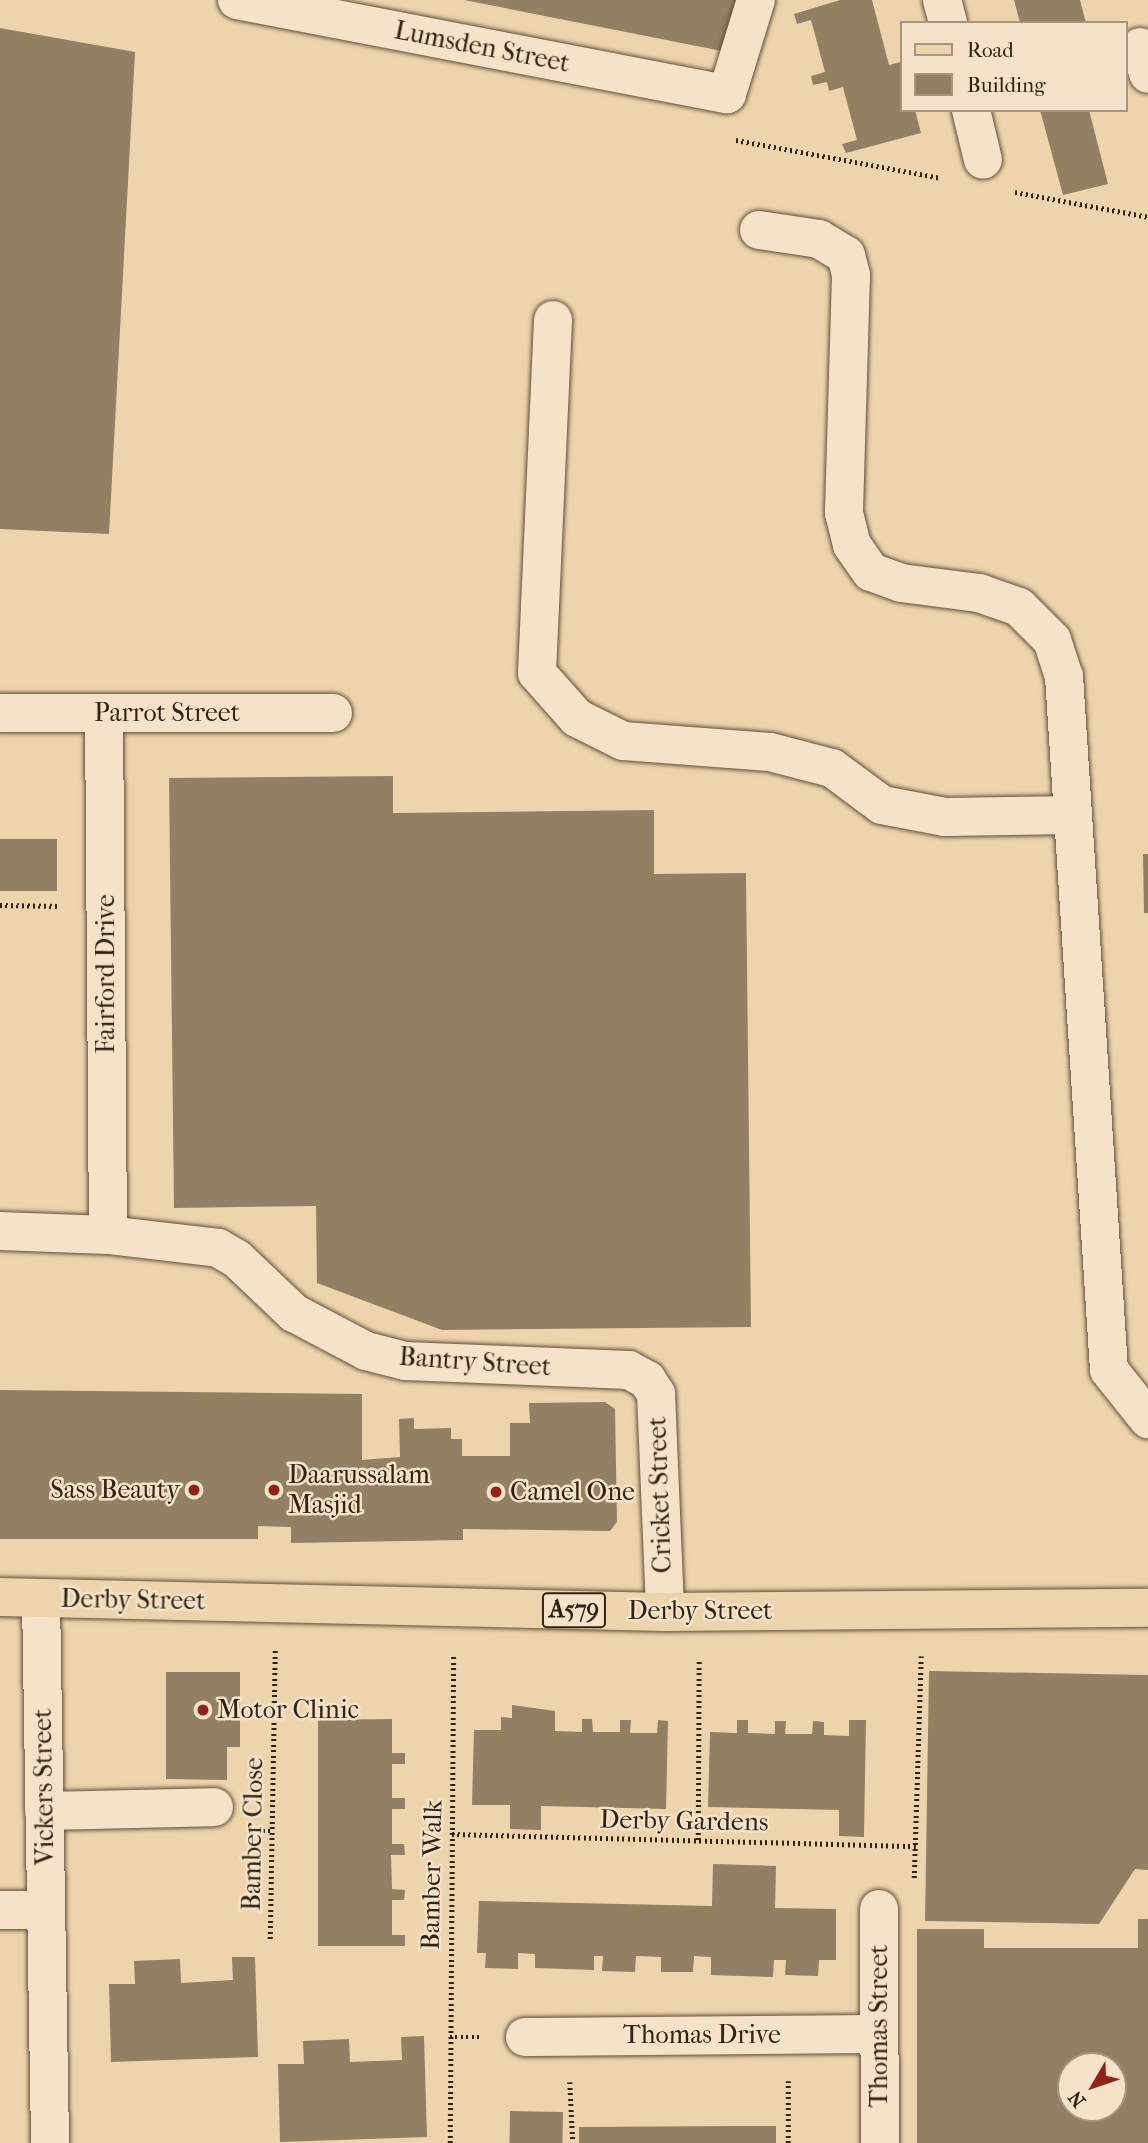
<!DOCTYPE html>
<html>
<head>
<meta charset="utf-8">
<style>
  body { margin:0 }
  #map { position:relative; width:1148px; height:2143px; overflow:hidden; background:#eed4ac; font-family:"IM FELL French Canon",serif }
  div>[style] { position:absolute }
  [style*='--x'] { left:calc(var(--x)*1px); top:calc(var(--y)*1px); width:calc(var(--w)*1px); rotate:calc(var(--a)*1deg) }
  .building>* { inset:0; background:#937f63; transform-origin:0 0 }
  .path>* { height:4.5px; margin-top:-2.25px; transform-origin:0; background:repeating-linear-gradient(90deg,#312313 0 2px,transparent 0 5.5px) }
  .roads { filter:drop-shadow(0 0 2px #604f39) drop-shadow(0 0 2px #604f39) }
  .minor>* { height:38px; margin:-19px; padding:0 19px; transform-origin:19px; border-radius:19px; background:#f4e3c9 }
  .major>* { height:38px; margin:-19px; padding:0 19px; transform-origin:19px; border-radius:19px; background:#eed4ac }
  .dots>* { width:19px; height:19px; translate:-50% -50%; box-sizing:border-box; border:4px solid #f4e3c9; border-radius:50% }
  span { translate:-50% -50%; white-space:nowrap; text-align:center; line-height:1.15; -webkit-text-stroke:5px #f4e3c9; paint-order:stroke }
  .shield-label span { padding:2px 5px; background:#f4e3c9; border:2px solid; border-radius:5px; -webkit-text-stroke-width:0 }
  .shield-label { font-size:24px; color:#312313; font-weight:700 }
  .street-label { font-size:26px; color:#312313 }
  .poi-label { font-size:26px; color:#312313 }
  .left { translate:0 -50%; text-align:left }
  .right { translate:-100% -50%; text-align:right }
  .legend { position:absolute; left:900px; top:21px; width:228px; height:91px; box-sizing:border-box; background:#f4e3c9; border:2px solid #a69680; margin:0; padding:9px 12px; list-style:none; font-size:21px; color:#312313 }
  .legend li { display:flex; align-items:center; gap:14px; height:35px }
  .legend b { width:35px; border:2px solid #a69680 }
  .north { position:absolute; left:1057px; top:2052px; width:70px; height:70px; box-sizing:border-box; background:#f4e3c9; border:2px solid #a69680; border-radius:50%; rotate:231deg; font-size:19px; font-weight:700; line-height:28px; text-align:center; color:#312313 }
  .north::after { content:''; display:block; margin:auto; width:24px; height:32px; background:#8f2418; clip-path:polygon(50% 0,100% 100%,50% 72%,0 100%) }
</style>
</head>
<body>
<div id="map">
  <div class="building">
    <div style="clip-path:polygon(464px 0,742px 0,732px 53px)"></div>
    <div style="clip-path:polygon(840px 0,872px 0,889px 65px,901px 62px,901px 110px,915px 110px,921px 133px,846px 153px,842px 144px,857px 140px,843px 87px,829px 91px,827px 82px,813px 85px,811px 76px,825px 72px,811px 20px,797px 24px,794px 14px)"></div>
    <div style="clip-path:polygon(1014px 0,1080px 0,1086px 23px,1020px 23px)"></div>
    <div style="clip-path:polygon(0 28px,135px 52px,109px 534px,0 529px)"></div>
    <div style="clip-path:polygon(1040px 110px,1089px 110px,1108px 184px,1063px 195px)"></div>
    <div style="clip-path:polygon(393px 776px,393px 813px,654px 810px,654px 874px,746px 873px,751px 1327px,442px 1330px,317px 1283px,316px 1206px,174px 1208px,169px 778px)"></div>
    <div style="left:0;top:839px;width:57px;height:52px"></div>
    <div style="clip-path:polygon(1143px 854px,1148px 854px,1148px 913px,1144px 913px)"></div>
    <div style="clip-path:polygon(0 1390px,362px 1394px,362px 1460px,400px 1457px,399px 1419px,414px 1418px,414px 1429px,451px 1428px,451px 1439px,462px 1439px,462px 1456px,510px 1456px,510px 1423px,530px 1423px,529px 1403px,605px 1402px,615px 1409px,617px 1522px,610px 1531px,463px 1529px,463px 1540px,291px 1543px,291px 1527px,258px 1526px,258px 1539px,0 1539px)"></div>
    <div style="clip-path:polygon(929px 1671px,1148px 1675px,1148px 1870px,1135px 1869px,1099px 1924px,925px 1921px)"></div>
    <div style="clip-path:polygon(166px 1672px,240px 1672px,240px 1747px,227px 1747px,227px 1780px,166px 1779px)"></div>
    <div style="clip-path:polygon(512px 1705px,555px 1711px,555px 1731px,582px 1732px,582px 1719px,592px 1719px,593px 1732px,620px 1732px,620px 1720px,631px 1720px,630px 1733px,657px 1733px,658px 1720px,668px 1721px,666px 1809px,541px 1806px,541px 1830px,510px 1829px,510px 1805px,472px 1805px,474px 1730px,501px 1730px,501px 1717px,512px 1718px)"></div>
    <div style="clip-path:polygon(392px 1719px,392px 1753px,405px 1753px,405px 1764px,392px 1764px,392px 1798px,405px 1798px,405px 1809px,392px 1809px,392px 1844px,404px 1844px,405px 1855px,391px 1855px,392px 1889px,405px 1890px,404px 1900px,392px 1900px,392px 1935px,405px 1935px,405px 1946px,318px 1946px,318px 1720px)"></div>
    <div style="clip-path:polygon(737px 1720px,748px 1720px,748px 1733px,775px 1734px,775px 1721px,786px 1721px,785px 1734px,812px 1734px,813px 1721px,824px 1722px,824px 1735px,849px 1736px,849px 1720px,866px 1720px,864px 1837px,839px 1836px,839px 1810px,708px 1807px,710px 1732px,737px 1733px)"></div>
    <div style="clip-path:polygon(713px 1864px,776px 1866px,775px 1908px,836px 1909px,836px 1960px,819px 1960px,818px 1976px,785px 1975px,786px 1960px,774px 1960px,773px 1977px,711px 1975px,711px 1957px,694px 1956px,693px 1972px,661px 1972px,661px 1957px,636px 1956px,635px 1972px,602px 1971px,603px 1956px,594px 1956px,594px 1970px,535px 1968px,535px 1954px,518px 1953px,518px 1969px,485px 1968px,486px 1953px,477px 1953px,479px 1901px,712px 1906px)"></div>
    <div style="clip-path:polygon(evenodd,1138px 1919px,1148px 1919px,1148px 2143px,917px 2143px,917px 1929px,984px 1929px,984px 1948px,1138px 1948px,1138px 1919px,1071px 2066px,1113px 2066px,1113px 2108px,1071px 2108px,1071px 2066px)"></div>
    <div style="clip-path:polygon(232px 1957px,255px 1957px,258px 2057px,111px 2062px,109px 1984px,135px 1984px,134px 1961px,180px 1959px,181px 1983px,233px 1980px)"></div>
    <div style="clip-path:polygon(424px 2036px,427px 2137px,280px 2142px,278px 2064px,304px 2064px,303px 2041px,349px 2039px,350px 2062px,402px 2060px,401px 2037px)"></div>
    <div style="left:510px;top:2111px;width:53px;height:32px;rotate:1deg"></div>
    <div style="clip-path:polygon(736px 2126px,776px 2126px,776px 2143px,579px 2143px,579px 2127px)"></div>
  </div>
  <div class="path">
    <div style="--x:736;--y:140;--w:208;--a:10.5"></div>
    <div style="--x:1015;--y:192;--w:135;--a:10.6"></div>
    <div style="--x:0;--y:905;--w:59;--a:1"></div>
    <div style="--x:252;--y:1831;--w:20;--a:0"></div>
    <div style="--x:452;--y:1834;--w:464;--a:1.5"></div>
    <div style="--x:698;--y:1840;--w:181;--a:-89.7"></div>
    <div style="--x:914;--y:1878;--w:222;--a:-88.2"></div>
    <div style="--x:270;--y:1939;--w:290;--a:-89"></div>
    <div style="--x:450;--y:2037;--w:32;--a:0"></div>
    <div style="--x:570;--y:2082;--w:61;--a:87.2"></div>
    <div style="--x:450;--y:2143;--w:489;--a:-89.6"></div>
    <div style="--x:788;--y:2143;--w:62;--a:-90"></div>
  </div>
  <div class="roads">
    <div class="minor">
      <div style="--x:237;--y:0;--w:499;--a:10.9"></div>
      <div style="--x:727;--y:94;--w:98;--a:-72.9"></div>
      <div style="--x:942;--y:0;--w:24;--a:75"></div>
      <div style="--x:1140;--y:47;--w:28;--a:73"></div>
      <div style="--x:971;--y:110;--w:51;--a:76.5"></div>
      <div style="--x:759;--y:230;--w:61;--a:8.5"></div>
      <div style="--x:819;--y:239;--w:31;--a:31"></div>
      <div style="--x:846;--y:255;--w:21;--a:76"></div>
      <div style="--x:851;--y:275;--w:238;--a:91.7"></div>
      <div style="--x:844;--y:513;--w:33;--a:76"></div>
      <div style="--x:852;--y:545;--w:33;--a:55"></div>
      <div style="--x:871;--y:572;--w:32;--a:20"></div>
      <div style="--x:901;--y:583;--w:79;--a:7.3"></div>
      <div style="--x:979;--y:593;--w:42;--a:19.3"></div>
      <div style="--x:1019;--y:607;--w:47;--a:45"></div>
      <div style="--x:1052;--y:640;--w:38;--a:72"></div>
      <div style="--x:1064;--y:676;--w:695;--a:86.29"></div>
      <div style="--x:1109;--y:1370;--w:63;--a:51.5"></div>
      <div style="--x:553;--y:320;--w:353;--a:92.6"></div>
      <div style="--x:537;--y:673;--w:60;--a:48.4"></div>
      <div style="--x:577;--y:718;--w:51;--a:26.6"></div>
      <div style="--x:623;--y:741;--w:147;--a:4.3"></div>
      <div style="--x:770;--y:752;--w:64;--a:14.5"></div>
      <div style="--x:832;--y:768;--w:62;--a:36.5"></div>
      <div style="--x:882;--y:805;--w:64;--a:10.8"></div>
      <div style="--x:945;--y:817;--w:127;--a:-0.9"></div>
      <div style="--x:0;--y:713;--w:333;--a:0"></div>
      <div style="--x:104;--y:713;--w:522;--a:89.56"></div>
      <div style="--x:0;--y:1231;--w:108;--a:2.1"></div>
      <div style="--x:108;--y:1235;--w:111;--a:6.7"></div>
      <div style="--x:218;--y:1248;--w:22;--a:30"></div>
      <div style="--x:237;--y:1259;--w:79;--a:43.5"></div>
      <div style="--x:294;--y:1313;--w:81;--a:27.8"></div>
      <div style="--x:366;--y:1351;--w:40;--a:14.4"></div>
      <div style="--x:405;--y:1361;--w:224;--a:2.3"></div>
      <div style="--x:629;--y:1370;--w:21;--a:29"></div>
      <div style="--x:647;--y:1380;--w:17;--a:57"></div>
      <div style="--x:656;--y:1394;--w:218;--a:87.6"></div>
      <div style="--x:41;--y:1598;--w:545;--a:89.05"></div>
      <div style="--x:44;--y:1811;--w:170;--a:-1.3"></div>
      <div style="--x:879;--y:1909;--w:234;--a:89.8"></div>
      <div style="--x:0;--y:1910;--w:45;--a:0"></div>
      <div style="--x:525;--y:2037;--w:354;--a:-0.5"></div>
    </div>
    <div class="major">
      <div style="--x:0;--y:1597;--w:665;--a:1.29"></div>
      <div style="--x:665;--y:1612;--w:483;--a:-0.5"></div>
    </div>
  </div>
  <div class="dots">
    <div style="left:194px;top:1490px;background:#8f2418"></div>
    <div style="left:274px;top:1490px;background:#8f2418"></div>
    <div style="left:496px;top:1492px;background:#8f2418"></div>
    <div style="left:203px;top:1710px;background:#8f2418"></div>
  </div>
  <div class="shield-label">
    <span style="left:574px;top:1610px">A579</span>
  </div>
  <div class="street-label">
    <span style="left:482px;top:47px;rotate:11deg">Lumsden Street</span>
    <span style="left:167px;top:713px">Parrot Street</span>
    <span style="left:106px;top:974px;rotate:-90deg">Fairford Drive</span>
    <span style="left:475px;top:1362px;rotate:4deg">Bantry Street</span>
    <span style="left:660px;top:1495px;rotate:-92deg">Cricket Street</span>
    <span style="left:133px;top:1600px;rotate:1deg">Derby Street</span>
    <span style="left:700px;top:1611px">Derby Street</span>
    <span style="left:44px;top:1787px;rotate:-91deg">Vickers Street</span>
    <span style="left:684px;top:1821px;rotate:1deg">Derby Gardens</span>
    <span style="left:253px;top:1834px;rotate:-89deg">Bamber Close</span>
    <span style="left:432px;top:1875px;rotate:-89deg">Bamber Walk</span>
    <span style="left:879px;top:2026px;rotate:-90deg">Thomas Street</span>
    <span style="left:702px;top:2035px">Thomas Drive</span>
  </div>
  <div class="poi-label">
    <span class="left" style="left:288px;top:1490px">Daarussalam<br>Masjid</span>
    <span class="right" style="left:180px;top:1490px">Sass Beauty</span>
    <span class="left" style="left:510px;top:1492px">Camel One</span>
    <span class="left" style="left:217px;top:1710px">Motor Clinic</span>
  </div>
  <ul class="legend">
  <li><b style="height:9px;background:#eed4ac"></b>Road</li>
  <li><b style="height:19px;background:#937f63"></b>Building</li>
  </ul>
  <div class="north">N</div>
</div>
</body>
</html>
